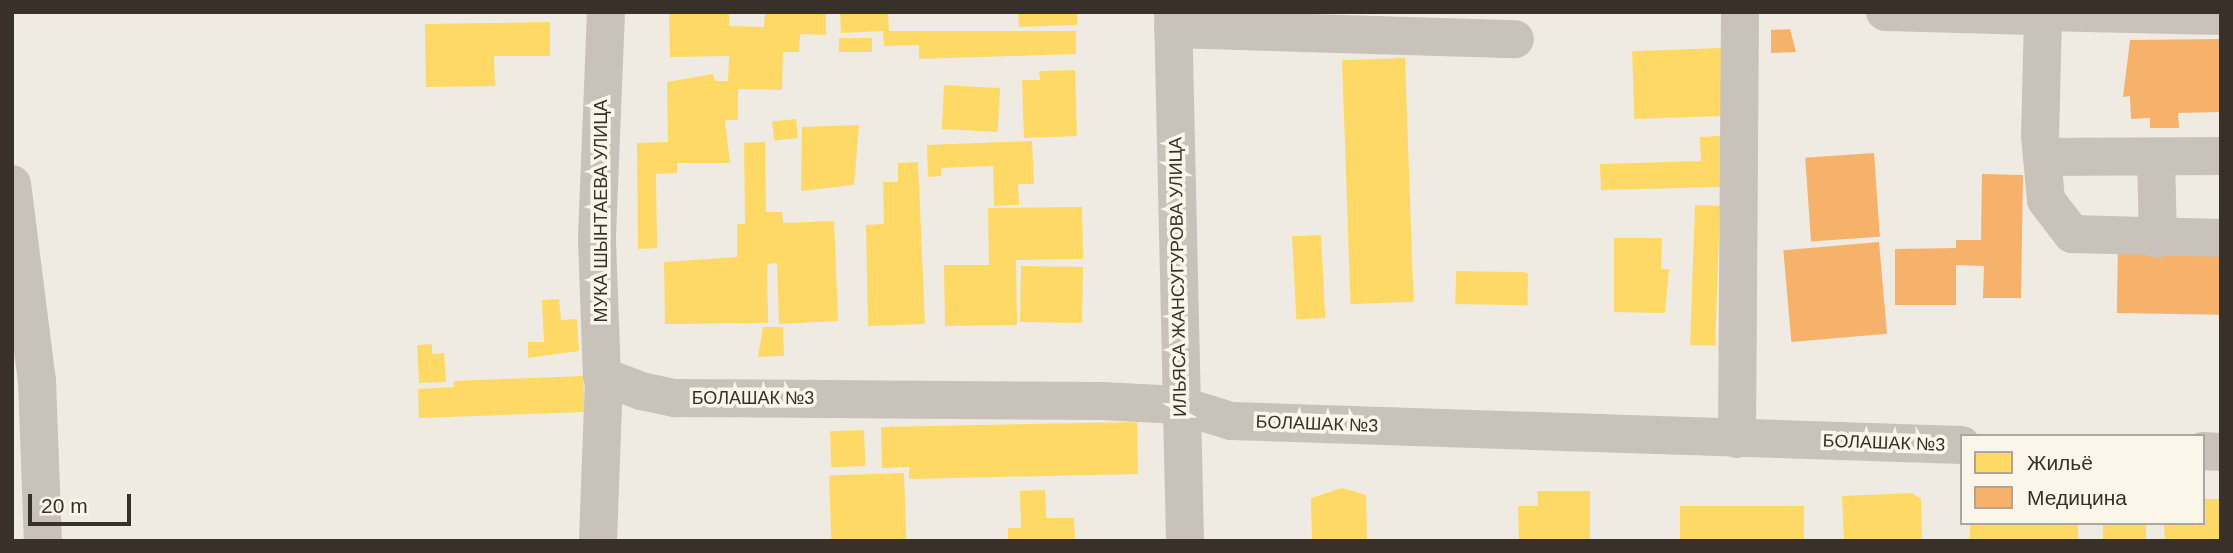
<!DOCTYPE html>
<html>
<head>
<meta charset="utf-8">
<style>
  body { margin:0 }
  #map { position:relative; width:2233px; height:553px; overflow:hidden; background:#efeae2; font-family:Helvetica,sans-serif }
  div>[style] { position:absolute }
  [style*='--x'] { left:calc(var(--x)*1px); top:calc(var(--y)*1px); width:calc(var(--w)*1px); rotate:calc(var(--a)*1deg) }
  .homes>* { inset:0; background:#ffd966; transform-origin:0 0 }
  .health>* { inset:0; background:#f6b26b; transform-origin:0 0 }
  .minor>* { height:38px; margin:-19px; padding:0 19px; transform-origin:19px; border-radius:19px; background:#c8c2bb }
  span { translate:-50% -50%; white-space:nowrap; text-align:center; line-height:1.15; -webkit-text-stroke:7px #fbf5ea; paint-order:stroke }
  .street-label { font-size:18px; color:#393029 }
  .frame { position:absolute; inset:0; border:14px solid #393029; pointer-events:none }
  .legend { position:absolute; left:1960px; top:434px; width:245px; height:91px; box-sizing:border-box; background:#fbf5ea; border:2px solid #ada69d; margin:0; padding:9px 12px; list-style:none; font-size:21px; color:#393029 }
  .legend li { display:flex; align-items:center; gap:14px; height:35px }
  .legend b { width:35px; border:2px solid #ada69d }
  .scale { position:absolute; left:28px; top:494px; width:103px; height:32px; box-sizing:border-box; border:4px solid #393029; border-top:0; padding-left:9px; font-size:21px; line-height:24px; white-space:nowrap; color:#393029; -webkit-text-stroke:5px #fbf5ea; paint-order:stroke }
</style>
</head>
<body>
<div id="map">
  <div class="homes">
    <div style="clip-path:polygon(669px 12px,729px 12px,729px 26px,764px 27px,765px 12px,826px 12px,826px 35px,800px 34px,799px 52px,783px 52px,782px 90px,738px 89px,738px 120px,725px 120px,730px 163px,677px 163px,677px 173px,656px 174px,657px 248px,638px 249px,637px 143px,668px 142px,667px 82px,713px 74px,715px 81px,728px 81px,729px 56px,670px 57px)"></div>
    <div style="clip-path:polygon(840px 12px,888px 12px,889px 31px,1076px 31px,1076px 54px,919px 59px,919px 45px,884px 46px,883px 31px,841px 33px)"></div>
    <div style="clip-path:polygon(1018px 12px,1077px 12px,1077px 25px,1019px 27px)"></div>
    <div style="clip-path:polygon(550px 22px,550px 56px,494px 56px,495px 86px,426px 87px,425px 24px)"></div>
    <div style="left:839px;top:38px;width:33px;height:14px"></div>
    <div style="left:1722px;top:48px;width:68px;height:90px;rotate:88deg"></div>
    <div style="left:1405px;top:58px;width:244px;height:63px;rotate:88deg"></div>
    <div style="clip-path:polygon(1075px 70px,1077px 136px,1024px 138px,1022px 80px,1040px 80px,1039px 71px)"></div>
    <div style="left:1000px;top:88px;width:44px;height:56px;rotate:93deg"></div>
    <div style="left:796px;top:119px;width:19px;height:24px;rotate:84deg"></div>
    <div style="clip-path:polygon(859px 125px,854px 185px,801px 191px,802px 127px)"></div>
    <div style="clip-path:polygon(1720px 136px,1721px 187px,1601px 190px,1600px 164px,1701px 161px,1700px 137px)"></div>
    <div style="clip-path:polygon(1032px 141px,1034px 184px,1018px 184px,1019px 205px,994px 206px,993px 166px,941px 168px,941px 176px,928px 177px,927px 145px)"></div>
    <div style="clip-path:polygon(765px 142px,766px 212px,782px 212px,783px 223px,834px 221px,838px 321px,779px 324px,777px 263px,767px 264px,768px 323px,665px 324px,664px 262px,737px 257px,737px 224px,745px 224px,744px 143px)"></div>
    <div style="clip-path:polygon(918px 162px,925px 324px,868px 326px,866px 225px,884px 224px,883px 182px,898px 182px,898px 163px)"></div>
    <div style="left:1695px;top:205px;width:25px;height:140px;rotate:2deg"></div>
    <div style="clip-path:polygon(1082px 207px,1083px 259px,1016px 260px,1017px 325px,945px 326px,944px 265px,989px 265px,988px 208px)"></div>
    <div style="left:1321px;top:235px;width:83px;height:29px;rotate:87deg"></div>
    <div style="clip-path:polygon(1614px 238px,1662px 238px,1661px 269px,1669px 269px,1665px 313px,1614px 312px)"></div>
    <div style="left:1021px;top:266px;width:62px;height:56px;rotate:1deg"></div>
    <div style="left:1456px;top:271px;width:72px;height:33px;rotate:1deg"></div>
    <div style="clip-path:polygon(559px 299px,561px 320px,577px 319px,579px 351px,528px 358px,528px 342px,544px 342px,542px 300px)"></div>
    <div style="clip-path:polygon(763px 327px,783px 327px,784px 356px,758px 357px)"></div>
    <div style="clip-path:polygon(432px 344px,432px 354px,444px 353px,446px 382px,419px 383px,417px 345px)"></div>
    <div style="clip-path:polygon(583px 376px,585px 412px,419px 418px,418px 389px,454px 387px,454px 381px)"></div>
    <div style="clip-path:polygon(1137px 422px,1138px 474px,909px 479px,909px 467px,882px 468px,881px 427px)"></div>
    <div style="left:864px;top:430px;width:36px;height:34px;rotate:88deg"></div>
    <div style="left:904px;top:473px;width:68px;height:75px;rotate:88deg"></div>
    <div style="clip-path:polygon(1342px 488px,1366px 495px,1367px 541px,1312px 541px,1311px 498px)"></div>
    <div style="clip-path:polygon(1045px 490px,1046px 518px,1074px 518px,1075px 541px,1008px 541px,1008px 528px,1021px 528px,1020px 491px)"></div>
    <div style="clip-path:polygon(1537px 491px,1590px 491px,1590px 541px,1519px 541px,1518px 506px,1538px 506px)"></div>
    <div style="clip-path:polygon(1912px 493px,1921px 499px,1922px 541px,1844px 541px,1842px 496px)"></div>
    <div style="clip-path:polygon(2203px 499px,2221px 499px,2221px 541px,2165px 541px,2164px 523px,2203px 523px)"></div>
    <div style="left:1680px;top:506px;width:124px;height:35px"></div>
    <div style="left:1970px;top:523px;width:108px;height:18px"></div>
    <div style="left:2103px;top:523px;width:43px;height:18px"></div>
  </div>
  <div class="health">
    <div style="clip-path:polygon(1790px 29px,1796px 52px,1771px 53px,1771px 30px)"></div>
    <div style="clip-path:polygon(2221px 39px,2221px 112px,2178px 113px,2179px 128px,2150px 128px,2150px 118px,2131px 119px,2130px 96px,2123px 97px,2130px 40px)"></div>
    <div style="left:1874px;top:153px;width:84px;height:69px;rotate:86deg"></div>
    <div style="clip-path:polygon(1982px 174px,2023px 175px,2021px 298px,1983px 298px,1984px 266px,1956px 265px,1956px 305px,1895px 305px,1895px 249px,1956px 248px,1956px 240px,1981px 240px)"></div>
    <div style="left:1879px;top:242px;width:92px;height:96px;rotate:85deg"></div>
    <div style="left:2118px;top:247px;width:103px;height:66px;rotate:1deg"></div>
  </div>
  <div class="minor">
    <div style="--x:606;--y:12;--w:229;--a:92.3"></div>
    <div style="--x:597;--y:241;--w:135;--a:87.9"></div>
    <div style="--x:602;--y:376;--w:42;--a:21"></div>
    <div style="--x:641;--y:391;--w:35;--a:12"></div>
    <div style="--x:675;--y:398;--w:427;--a:0.4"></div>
    <div style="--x:1102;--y:401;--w:77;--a:3"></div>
    <div style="--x:1179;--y:405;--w:54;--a:17.1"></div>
    <div style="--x:1231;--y:421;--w:731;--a:1.88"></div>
    <div style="--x:1173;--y:12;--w:529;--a:88.7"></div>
    <div style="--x:1885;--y:12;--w:158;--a:1.5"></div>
    <div style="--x:2043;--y:16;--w:120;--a:91.4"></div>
    <div style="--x:2040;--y:136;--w:64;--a:84.6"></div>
    <div style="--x:2046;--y:200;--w:43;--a:52.6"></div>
    <div style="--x:2072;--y:234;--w:149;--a:1.5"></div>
    <div style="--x:2043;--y:12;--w:178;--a:1.3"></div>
    <div style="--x:1173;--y:29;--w:342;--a:1.7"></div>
    <div style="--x:2042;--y:157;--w:179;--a:-0.3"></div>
    <div style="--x:2156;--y:157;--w:82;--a:88.6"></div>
    <div style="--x:12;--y:184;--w:199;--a:82.8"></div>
    <div style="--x:37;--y:381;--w:160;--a:87.9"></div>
    <div style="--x:1737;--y:439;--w:427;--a:-89.6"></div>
    <div style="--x:2203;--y:451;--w:18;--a:3"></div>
    <div style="--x:598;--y:541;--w:165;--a:-87.9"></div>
  </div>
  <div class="street-label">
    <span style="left:601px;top:211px;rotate:-90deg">МУКА ШЫНТАЕВА УЛИЦА</span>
    <span style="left:1178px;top:277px;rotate:-91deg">ИЛЬЯСА ЖАНСУГУРОВА УЛИЦА</span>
    <span style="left:753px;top:398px">БОЛАШАК №3</span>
    <span style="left:1317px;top:424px;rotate:2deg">БОЛАШАК №3</span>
    <span style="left:1884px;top:443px;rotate:2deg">БОЛАШАК №3</span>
  </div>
  <div class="frame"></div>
  <ul class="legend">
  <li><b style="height:19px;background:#ffd966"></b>Жильё</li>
  <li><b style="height:19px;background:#f6b26b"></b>Медицина</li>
  </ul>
  <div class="scale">20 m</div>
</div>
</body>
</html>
